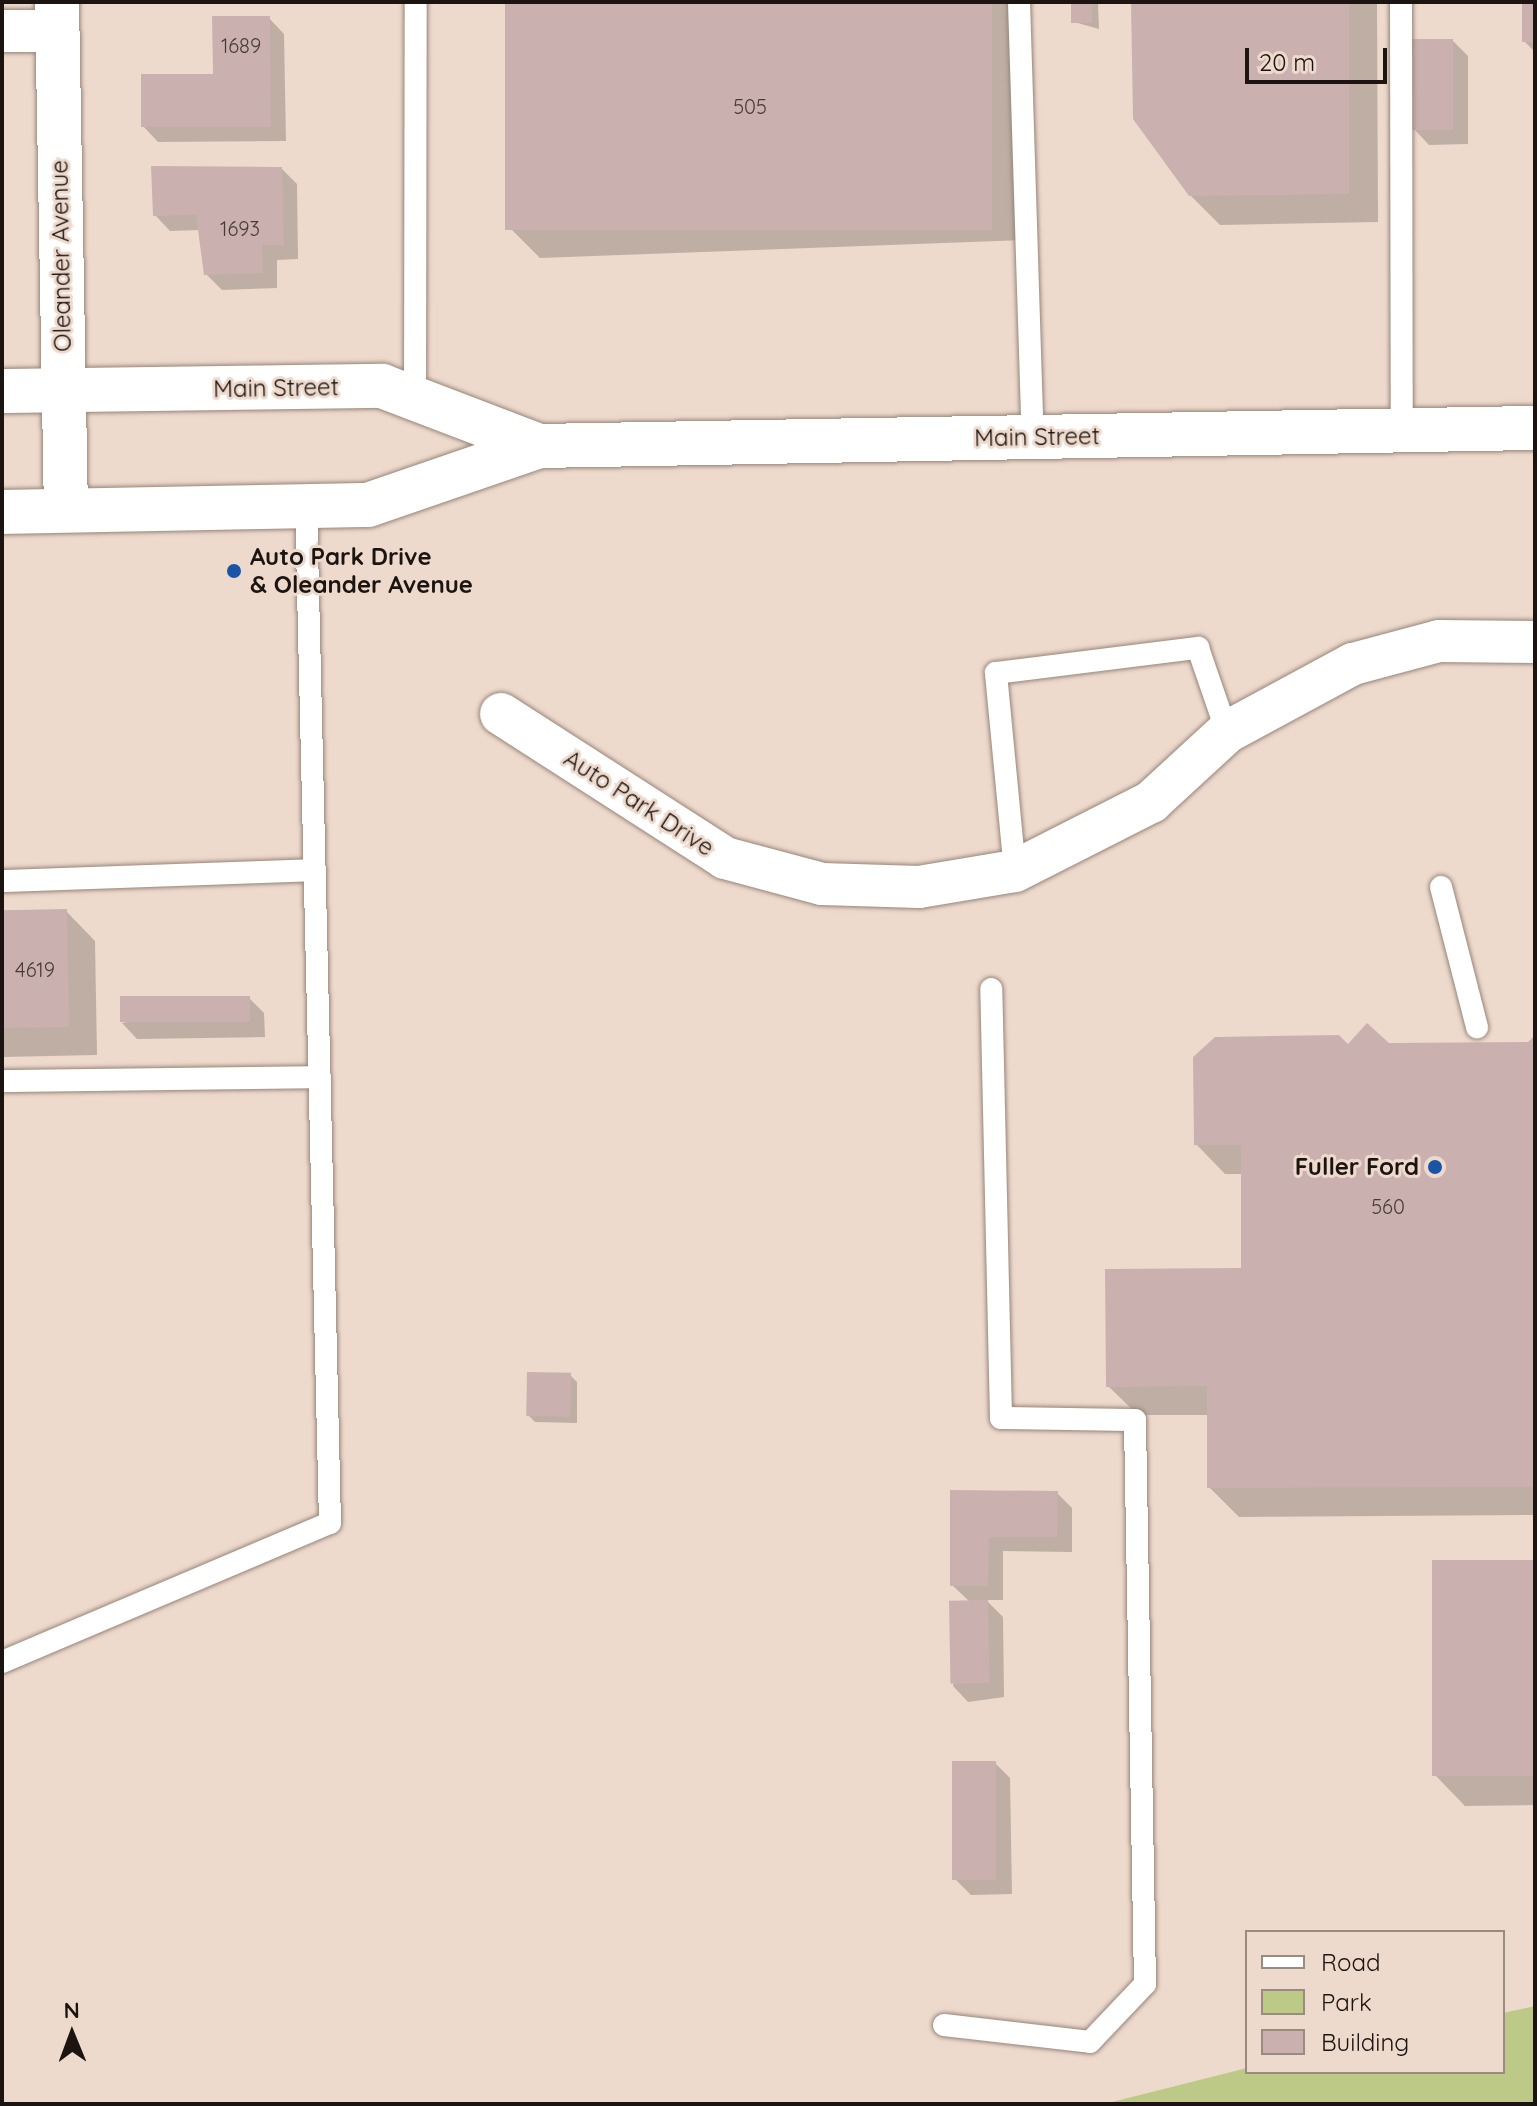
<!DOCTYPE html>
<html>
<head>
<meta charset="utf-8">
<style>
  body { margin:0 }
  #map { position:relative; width:1537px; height:2106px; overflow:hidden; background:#eedacd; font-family:Quicksand,sans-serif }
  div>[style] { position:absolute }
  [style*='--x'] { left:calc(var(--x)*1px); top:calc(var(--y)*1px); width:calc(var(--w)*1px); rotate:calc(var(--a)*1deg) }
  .green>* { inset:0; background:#bdca87 }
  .shadow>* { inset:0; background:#0003 }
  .building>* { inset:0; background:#cab1af; transform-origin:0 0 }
  .roads { filter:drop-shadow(0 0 2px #978579) drop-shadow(0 0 2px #978579) }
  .service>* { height:22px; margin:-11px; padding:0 11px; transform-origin:11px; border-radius:11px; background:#fff }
  .minor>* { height:42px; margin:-21px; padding:0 21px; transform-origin:21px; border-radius:21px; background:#fff }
  .tertiary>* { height:44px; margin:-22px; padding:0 22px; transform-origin:22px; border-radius:22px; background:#fff }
  .secondary>* { height:44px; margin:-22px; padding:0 22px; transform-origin:22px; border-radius:22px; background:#fff }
  .dots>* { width:22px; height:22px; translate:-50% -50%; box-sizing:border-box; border:4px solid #eedacd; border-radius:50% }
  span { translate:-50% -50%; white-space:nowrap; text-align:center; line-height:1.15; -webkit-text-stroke:6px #eedacd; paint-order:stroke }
  .number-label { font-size:20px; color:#473b38 }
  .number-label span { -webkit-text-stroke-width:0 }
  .street-label { font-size:24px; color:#1b1410 }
  .poi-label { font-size:24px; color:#1b1410; font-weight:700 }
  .left { translate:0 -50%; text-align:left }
  .right { translate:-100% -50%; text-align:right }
  .frame { position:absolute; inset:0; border:4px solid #1b1410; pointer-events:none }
  .legend { position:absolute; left:1245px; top:1930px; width:260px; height:144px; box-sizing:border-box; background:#eedacd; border:2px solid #9a8b81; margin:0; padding:10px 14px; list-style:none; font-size:24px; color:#1b1410 }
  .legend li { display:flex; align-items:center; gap:16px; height:40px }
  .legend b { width:40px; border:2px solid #9a8b81 }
  .north { position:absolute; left:32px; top:1994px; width:80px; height:80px; -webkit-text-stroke:6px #eedacd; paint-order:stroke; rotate:359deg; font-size:22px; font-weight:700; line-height:32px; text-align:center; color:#1b1410 }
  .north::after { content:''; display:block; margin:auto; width:28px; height:36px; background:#1b1410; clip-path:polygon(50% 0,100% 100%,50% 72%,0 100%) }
  .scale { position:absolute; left:1245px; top:48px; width:142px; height:36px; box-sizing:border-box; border:4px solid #1b1410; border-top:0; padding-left:10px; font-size:24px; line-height:28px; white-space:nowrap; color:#1b1410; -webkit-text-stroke:6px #eedacd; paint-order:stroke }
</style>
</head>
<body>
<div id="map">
  <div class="green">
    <div style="clip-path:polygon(1535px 2006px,1535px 2104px,1104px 2104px,1247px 2068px,1503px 2072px,1503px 2013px)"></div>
  </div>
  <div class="shadow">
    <div style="clip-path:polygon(507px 2px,1011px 2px,1024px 240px,540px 258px,511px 229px)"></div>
    <div style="clip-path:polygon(1073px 2px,1098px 2px,1099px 29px,1074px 22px)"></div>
    <div style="clip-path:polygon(1133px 2px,1377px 2px,1378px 222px,1220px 225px,1190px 195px)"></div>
    <div style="clip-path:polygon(1524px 2px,1535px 2px,1535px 52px,1524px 41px)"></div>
    <div style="clip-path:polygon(269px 18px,284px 34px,286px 141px,158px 142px,143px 126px,215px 76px)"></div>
    <div style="clip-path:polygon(1453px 41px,1468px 56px,1468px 144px,1429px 145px,1414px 129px)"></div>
    <div style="clip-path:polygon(282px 169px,297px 184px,298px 259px,277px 260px,277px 288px,222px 290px,206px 274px,200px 230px,170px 231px,155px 215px)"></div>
    <div style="clip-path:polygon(66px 911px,95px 941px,97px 1055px,2px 1057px,2px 912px)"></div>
    <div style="clip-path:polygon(249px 998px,264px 1013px,265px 1037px,137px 1039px,122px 1023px)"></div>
    <div style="clip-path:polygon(1535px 1038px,1535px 1515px,1239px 1517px,1209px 1487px,1209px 1415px,1138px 1415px,1108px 1386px,1243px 1270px,1243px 1174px,1225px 1174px,1196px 1144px,1348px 1047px,1528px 1044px)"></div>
    <div style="clip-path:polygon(570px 1375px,577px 1382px,577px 1423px,535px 1422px,528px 1415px)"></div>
    <div style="clip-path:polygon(952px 1492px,1057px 1493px,1072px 1508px,1072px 1552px,1003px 1551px,1003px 1600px,986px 1600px,1003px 1617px,1004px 1697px,968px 1702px,953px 1686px,970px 1602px,952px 1585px)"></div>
    <div style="clip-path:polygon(1535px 1562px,1535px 1805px,1465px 1806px,1436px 1776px)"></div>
    <div style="clip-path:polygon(995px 1763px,1010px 1778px,1012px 1894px,971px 1895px,955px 1879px)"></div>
  </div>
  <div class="building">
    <div style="left:505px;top:2px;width:487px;height:228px"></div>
    <div style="left:1071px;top:2px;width:21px;height:21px"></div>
    <div style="clip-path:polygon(1131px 2px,1349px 2px,1349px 194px,1189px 196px,1133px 119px)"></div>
    <div style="left:1522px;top:2px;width:13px;height:40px"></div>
    <div style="clip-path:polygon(212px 16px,270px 16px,271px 127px,141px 127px,141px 74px,213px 74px)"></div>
    <div style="left:1411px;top:39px;width:42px;height:91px"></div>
    <div style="clip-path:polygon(151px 166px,282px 167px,284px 245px,262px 245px,263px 273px,204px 275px,196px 215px,153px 216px)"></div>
    <div style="left:67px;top:909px;width:118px;height:65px;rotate:89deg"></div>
    <div style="left:250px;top:996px;width:26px;height:130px;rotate:90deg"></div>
    <div style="clip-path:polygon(1367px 1023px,1389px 1043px,1528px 1042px,1535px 1035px,1535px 1487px,1207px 1488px,1207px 1386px,1106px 1387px,1105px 1269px,1241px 1268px,1241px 1145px,1194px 1145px,1193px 1057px,1215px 1037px,1339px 1035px,1348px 1044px)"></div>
    <div style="left:527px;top:1372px;width:44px;height:44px;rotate:1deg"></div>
    <div style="clip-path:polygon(950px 1490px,1058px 1491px,1057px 1537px,989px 1537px,988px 1586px,950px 1586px)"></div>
    <div style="left:1535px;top:1560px;width:216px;height:103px;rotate:90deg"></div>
    <div style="left:988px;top:1600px;width:83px;height:39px;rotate:89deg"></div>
    <div style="left:952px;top:1761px;width:44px;height:119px"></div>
  </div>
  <div class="roads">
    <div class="service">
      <div style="--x:1019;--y:2;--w:435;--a:88.2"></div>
      <div style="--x:1401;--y:2;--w:429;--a:89.9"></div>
      <div style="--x:415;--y:398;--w:396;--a:-89.9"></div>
      <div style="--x:1015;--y:871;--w:199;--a:-95.5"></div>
      <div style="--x:996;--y:673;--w:204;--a:-7.1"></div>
      <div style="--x:1198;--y:648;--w:89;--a:71"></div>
      <div style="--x:2;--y:881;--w:313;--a:-2"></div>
      <div style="--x:1441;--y:887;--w:145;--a:75.6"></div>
      <div style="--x:2;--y:1081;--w:318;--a:-0.7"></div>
      <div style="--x:2;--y:1662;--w:356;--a:-23"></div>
      <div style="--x:330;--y:1523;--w:1017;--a:-91.35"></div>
      <div style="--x:944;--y:2025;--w:147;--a:6.6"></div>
      <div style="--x:1090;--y:2042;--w:80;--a:-46.5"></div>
      <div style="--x:1145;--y:1984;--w:564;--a:-91.02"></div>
      <div style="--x:1135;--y:1420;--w:134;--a:-179.1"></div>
      <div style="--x:1001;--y:1418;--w:429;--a:-91.3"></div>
    </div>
    <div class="minor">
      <div style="--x:2;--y:31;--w:55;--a:0"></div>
      <div style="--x:501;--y:714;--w:266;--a:32.7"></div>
      <div style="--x:725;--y:858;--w:100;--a:15"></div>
      <div style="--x:822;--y:884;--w:97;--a:1.8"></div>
      <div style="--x:919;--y:887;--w:97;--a:-9.5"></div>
      <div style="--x:1015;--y:871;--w:153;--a:-26.9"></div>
      <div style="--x:1151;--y:802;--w:103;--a:-42.6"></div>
      <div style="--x:1227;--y:732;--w:143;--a:-28.4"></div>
      <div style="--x:1353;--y:664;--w:89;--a:-15"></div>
      <div style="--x:1439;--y:641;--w:96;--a:0.6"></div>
    </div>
    <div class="tertiary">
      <div style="--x:57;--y:2;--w:508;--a:88.99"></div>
    </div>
    <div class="secondary">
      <div style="--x:2;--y:391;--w:380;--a:-0.8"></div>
      <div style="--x:382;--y:386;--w:168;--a:20.9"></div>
      <div style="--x:2;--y:512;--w:366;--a:-1.1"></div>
      <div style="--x:368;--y:505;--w:181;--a:-19"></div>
      <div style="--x:539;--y:446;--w:996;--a:-1.04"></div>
    </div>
  </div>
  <div class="dots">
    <div style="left:234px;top:571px;background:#1a54a6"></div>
    <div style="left:1435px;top:1167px;background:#1a54a6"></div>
  </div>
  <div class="number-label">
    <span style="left:241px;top:45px">1689</span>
    <span style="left:750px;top:106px">505</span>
    <span style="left:240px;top:228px">1693</span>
    <span style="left:35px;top:969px">4619</span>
    <span style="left:1388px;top:1206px">560</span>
  </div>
  <div class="street-label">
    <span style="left:61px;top:256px;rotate:-91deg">Oleander Avenue</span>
    <span style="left:276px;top:388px;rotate:-1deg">Main Street</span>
    <span style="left:1037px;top:437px;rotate:-1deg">Main Street</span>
    <span style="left:639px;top:803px;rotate:33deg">Auto Park Drive</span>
  </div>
  <div class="poi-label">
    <span class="left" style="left:250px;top:571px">Auto Park Drive<br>&amp; Oleander Avenue</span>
    <span class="right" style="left:1419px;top:1167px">Fuller Ford</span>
  </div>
  <div class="frame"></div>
  <ul class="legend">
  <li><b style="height:10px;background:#fff"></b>Road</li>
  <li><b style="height:22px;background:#bdca87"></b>Park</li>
  <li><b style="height:22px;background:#cab1af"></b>Building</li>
  </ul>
  <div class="north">N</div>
  <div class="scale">20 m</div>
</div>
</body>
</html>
